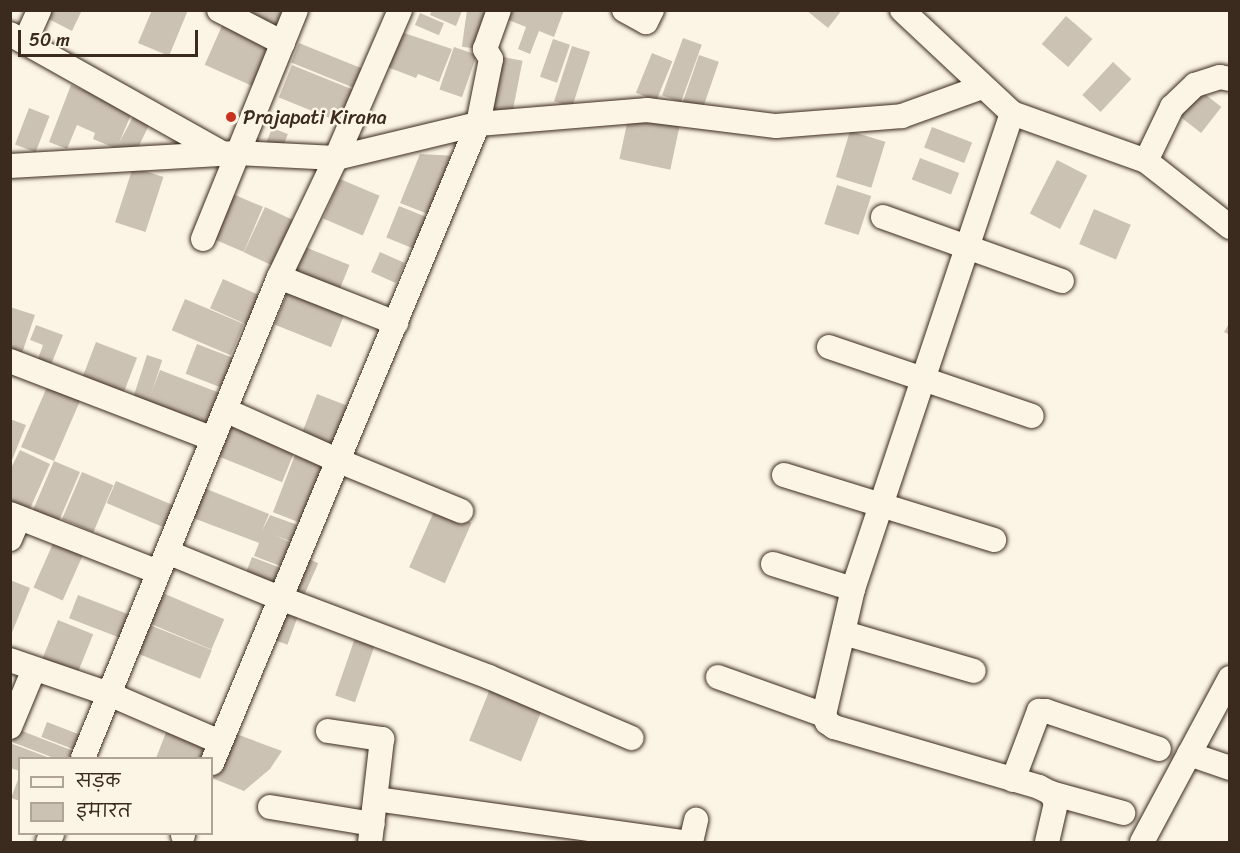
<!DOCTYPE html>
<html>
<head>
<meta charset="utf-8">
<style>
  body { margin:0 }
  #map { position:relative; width:1240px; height:853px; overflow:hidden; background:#fcf5e5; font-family:Sriracha,"Playpen Sans Deva",sans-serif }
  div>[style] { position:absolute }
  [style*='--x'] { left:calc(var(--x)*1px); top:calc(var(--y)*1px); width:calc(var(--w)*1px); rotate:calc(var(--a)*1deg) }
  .building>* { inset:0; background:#ccc2b3; transform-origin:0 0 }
  .roads { filter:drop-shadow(0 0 2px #3b2a1e) drop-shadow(0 0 2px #3b2a1e) }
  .minor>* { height:24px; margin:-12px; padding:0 12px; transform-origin:12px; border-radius:12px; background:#fcf5e5 }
  .dots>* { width:16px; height:16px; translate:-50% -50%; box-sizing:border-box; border:3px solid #fcf5e5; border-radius:50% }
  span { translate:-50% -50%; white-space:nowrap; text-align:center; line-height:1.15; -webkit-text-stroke:5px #fcf5e5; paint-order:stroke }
  .poi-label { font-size:20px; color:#3b2a1e }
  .left { translate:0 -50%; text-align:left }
  .frame { position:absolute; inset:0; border:12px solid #3b2a1e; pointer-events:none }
  .legend { position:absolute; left:18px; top:757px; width:195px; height:78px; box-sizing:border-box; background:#fcf5e5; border:2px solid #afa495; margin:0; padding:8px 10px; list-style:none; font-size:18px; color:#3b2a1e }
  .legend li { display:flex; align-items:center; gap:12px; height:30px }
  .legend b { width:30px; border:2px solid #afa495 }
  .scale { position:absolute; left:18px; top:30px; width:180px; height:27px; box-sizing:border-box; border:3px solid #3b2a1e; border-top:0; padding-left:8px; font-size:18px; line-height:21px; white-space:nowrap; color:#3b2a1e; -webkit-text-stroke:4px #fcf5e5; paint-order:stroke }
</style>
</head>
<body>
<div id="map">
  <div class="building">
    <div style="clip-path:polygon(43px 10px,82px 10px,72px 31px,41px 15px)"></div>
    <div style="clip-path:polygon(152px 10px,188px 10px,169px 56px,138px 43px)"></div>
    <div style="clip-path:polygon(226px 10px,292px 10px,280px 35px)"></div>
    <div style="clip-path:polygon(432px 10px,460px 10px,462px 11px,456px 26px,430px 15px)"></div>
    <div style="left:467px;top:10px;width:21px;height:37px;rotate:8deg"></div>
    <div style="clip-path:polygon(507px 10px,564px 10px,554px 37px,539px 31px,530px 54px,518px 49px,526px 27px,504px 18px)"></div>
    <div style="clip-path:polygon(806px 10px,842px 10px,828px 28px)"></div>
    <div style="left:420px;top:13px;width:26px;height:13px;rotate:23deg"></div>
    <div style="left:1066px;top:16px;width:35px;height:37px;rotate:41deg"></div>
    <div style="left:225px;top:19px;width:56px;height:50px;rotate:24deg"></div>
    <div style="clip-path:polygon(395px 30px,452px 49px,439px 82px,418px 74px,416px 78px,382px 65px)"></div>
    <div style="left:683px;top:38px;width:20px;height:61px;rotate:20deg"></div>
    <div style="left:553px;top:39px;width:18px;height:40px;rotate:19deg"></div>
    <div style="left:299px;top:43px;width:74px;height:21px;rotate:22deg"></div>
    <div style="left:572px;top:46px;width:19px;height:58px;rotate:18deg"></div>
    <div style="left:454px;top:47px;width:24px;height:45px;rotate:19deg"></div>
    <div style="left:652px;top:53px;width:22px;height:43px;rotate:22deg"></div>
    <div style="left:699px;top:55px;width:21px;height:53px;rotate:19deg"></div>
    <div style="left:498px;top:56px;width:25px;height:53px;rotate:11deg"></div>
    <div style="left:1113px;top:62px;width:25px;height:45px;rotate:43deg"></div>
    <div style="left:292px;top:65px;width:74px;height:35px;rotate:22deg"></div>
    <div style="clip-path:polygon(71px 85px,133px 110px,119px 143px,134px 115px,150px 123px,134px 156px,93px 139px,95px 133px,77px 125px,67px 149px,49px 142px)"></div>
    <div style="left:1197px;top:88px;width:31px;height:33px;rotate:38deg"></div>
    <div style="left:29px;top:108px;width:22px;height:39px;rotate:21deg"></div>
    <div style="left:629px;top:114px;width:52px;height:46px;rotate:12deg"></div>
    <div style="left:932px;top:127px;width:43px;height:22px;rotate:21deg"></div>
    <div style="left:272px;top:128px;width:17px;height:16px;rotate:21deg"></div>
    <div style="left:850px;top:131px;width:37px;height:48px;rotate:17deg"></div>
    <div style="clip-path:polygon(420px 154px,457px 156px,433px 216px,400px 203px)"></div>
    <div style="left:920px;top:158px;width:42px;height:23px;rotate:21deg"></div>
    <div style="left:1057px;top:160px;width:34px;height:60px;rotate:27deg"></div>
    <div style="left:133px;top:167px;width:32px;height:58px;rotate:18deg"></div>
    <div style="left:340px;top:179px;width:43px;height:43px;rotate:23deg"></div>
    <div style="left:837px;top:185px;width:36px;height:41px;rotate:18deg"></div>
    <div style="left:228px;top:192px;width:38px;height:49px;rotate:23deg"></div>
    <div style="left:399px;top:206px;width:37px;height:34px;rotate:22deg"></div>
    <div style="left:265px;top:207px;width:38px;height:50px;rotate:25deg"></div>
    <div style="left:1094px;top:209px;width:40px;height:38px;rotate:23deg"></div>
    <div style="left:305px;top:247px;width:48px;height:33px;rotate:22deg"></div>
    <div style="left:380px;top:252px;width:27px;height:22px;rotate:24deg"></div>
    <div style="left:223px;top:279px;width:48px;height:32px;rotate:24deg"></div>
    <div style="left:288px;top:291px;width:61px;height:36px;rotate:22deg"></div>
    <div style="left:185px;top:299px;width:64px;height:34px;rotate:23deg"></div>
    <div style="clip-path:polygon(10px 307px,35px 315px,20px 359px,10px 356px)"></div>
    <div style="clip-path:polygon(1230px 322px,1230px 335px,1224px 332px)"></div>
    <div style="clip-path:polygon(36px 325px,63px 335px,48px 372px,35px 367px,43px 345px,30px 340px)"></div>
    <div style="left:96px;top:342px;width:44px;height:46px;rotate:21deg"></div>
    <div style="left:197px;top:344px;width:45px;height:32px;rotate:21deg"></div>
    <div style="left:147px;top:355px;width:16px;height:49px;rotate:18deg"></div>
    <div style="left:160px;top:370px;width:67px;height:39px;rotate:21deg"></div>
    <div style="clip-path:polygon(47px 387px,80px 401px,54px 461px,80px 472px,59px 521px,33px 510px,54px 461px,21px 447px)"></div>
    <div style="left:317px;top:394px;width:45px;height:49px;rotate:21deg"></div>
    <div style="clip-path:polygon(10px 419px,26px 425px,10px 465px)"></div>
    <div style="left:232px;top:422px;width:69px;height:37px;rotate:22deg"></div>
    <div style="left:298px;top:447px;width:39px;height:70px;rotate:21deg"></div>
    <div style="clip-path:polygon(20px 450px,50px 464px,29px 511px,10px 503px,10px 470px)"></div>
    <div style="left:82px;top:472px;width:34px;height:51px;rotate:23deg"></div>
    <div style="left:116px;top:481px;width:63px;height:24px;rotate:23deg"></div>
    <div style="clip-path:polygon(204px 488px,269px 514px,262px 531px,270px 515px,306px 528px,300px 545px,274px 535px,297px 545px,288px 569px,254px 556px,259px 543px,193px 518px)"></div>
    <div style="left:436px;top:507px;width:39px;height:66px;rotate:24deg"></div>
    <div style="left:55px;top:539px;width:32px;height:53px;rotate:24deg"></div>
    <div style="left:300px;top:555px;width:20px;height:40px;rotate:24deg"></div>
    <div style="left:252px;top:557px;width:40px;height:22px;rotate:21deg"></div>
    <div style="clip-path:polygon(10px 580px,30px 588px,11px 635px,10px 635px)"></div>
    <div style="left:158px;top:591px;width:72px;height:33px;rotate:23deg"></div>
    <div style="left:78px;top:595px;width:58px;height:25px;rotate:21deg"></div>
    <div style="left:281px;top:604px;width:20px;height:36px;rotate:20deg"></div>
    <div style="left:58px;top:620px;width:38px;height:46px;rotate:22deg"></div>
    <div style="left:145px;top:623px;width:72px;height:31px;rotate:22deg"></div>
    <div style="left:356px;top:635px;width:21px;height:64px;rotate:19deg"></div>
    <div style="left:492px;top:684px;width:56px;height:61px;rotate:22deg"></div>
    <div style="left:47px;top:722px;width:36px;height:16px;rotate:21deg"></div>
    <div style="clip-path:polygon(169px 725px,214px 743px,207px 758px,156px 758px)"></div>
    <div style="clip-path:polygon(17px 729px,76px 752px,73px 758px,54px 758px,12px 742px)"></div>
    <div style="clip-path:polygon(228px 731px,282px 751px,270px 769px,244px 791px,212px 778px)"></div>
    <div style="clip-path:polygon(10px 743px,50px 758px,20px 758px,20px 771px,10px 768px)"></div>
    <div style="clip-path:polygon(19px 777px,20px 777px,20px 801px,11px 798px)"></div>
  </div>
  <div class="roads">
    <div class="minor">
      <div style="--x:219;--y:10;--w:72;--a:27.3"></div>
      <div style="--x:624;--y:10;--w:25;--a:29"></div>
      <div style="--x:646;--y:22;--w:13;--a:-63"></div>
      <div style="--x:902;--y:10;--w:151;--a:43.1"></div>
      <div style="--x:1012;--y:113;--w:142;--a:19.7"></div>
      <div style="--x:1146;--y:161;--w:107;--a:38.2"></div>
      <div style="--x:10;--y:34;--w:248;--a:29.3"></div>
      <div style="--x:25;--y:42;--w:35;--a:-66"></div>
      <div style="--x:1012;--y:113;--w:502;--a:108.47"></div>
      <div style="--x:853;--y:589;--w:129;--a:103"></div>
      <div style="--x:824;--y:715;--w:8;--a:67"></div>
      <div style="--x:827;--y:722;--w:9;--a:36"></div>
      <div style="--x:834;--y:727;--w:214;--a:16.3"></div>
      <div style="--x:1039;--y:787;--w:13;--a:27"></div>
      <div style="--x:1051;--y:793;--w:11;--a:63"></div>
      <div style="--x:1056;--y:803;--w:40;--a:103"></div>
      <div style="--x:1146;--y:161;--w:60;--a:-64.3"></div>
      <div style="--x:1172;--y:107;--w:32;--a:-44"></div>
      <div style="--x:1195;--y:85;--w:26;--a:-18"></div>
      <div style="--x:1220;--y:77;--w:10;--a:11"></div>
      <div style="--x:10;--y:166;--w:227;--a:-3.3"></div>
      <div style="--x:237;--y:153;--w:99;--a:2.9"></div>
      <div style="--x:336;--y:158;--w:146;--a:-13.5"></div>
      <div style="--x:478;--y:124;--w:170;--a:-4.7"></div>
      <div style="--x:647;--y:110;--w:130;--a:7.1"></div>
      <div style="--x:776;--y:126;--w:126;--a:-4.5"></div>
      <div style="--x:902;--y:116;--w:85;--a:-19.9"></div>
      <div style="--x:883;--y:217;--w:190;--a:19.7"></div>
      <div style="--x:203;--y:239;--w:247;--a:-67.9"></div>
      <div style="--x:279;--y:277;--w:126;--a:21.5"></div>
      <div style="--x:829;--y:347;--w:214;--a:18.8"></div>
      <div style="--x:10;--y:361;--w:217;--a:21"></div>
      <div style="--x:225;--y:410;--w:125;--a:24.1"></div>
      <div style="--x:339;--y:461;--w:132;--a:22.3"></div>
      <div style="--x:784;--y:475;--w:220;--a:17.2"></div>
      <div style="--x:10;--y:514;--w:159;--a:21.4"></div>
      <div style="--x:10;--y:539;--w:23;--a:-67"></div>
      <div style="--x:167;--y:552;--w:122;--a:22.2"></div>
      <div style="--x:280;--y:598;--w:223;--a:20.7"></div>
      <div style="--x:489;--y:677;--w:155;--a:23.2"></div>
      <div style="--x:773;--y:564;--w:84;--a:17.4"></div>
      <div style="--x:844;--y:633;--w:135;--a:16.3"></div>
      <div style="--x:10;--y:660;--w:105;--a:19"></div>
      <div style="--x:109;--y:694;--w:121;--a:23.4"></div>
      <div style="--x:718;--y:677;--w:113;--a:19.7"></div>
      <div style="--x:10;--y:727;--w:63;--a:-67.5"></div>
      <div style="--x:328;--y:731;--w:55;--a:8.4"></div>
      <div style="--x:382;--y:739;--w:104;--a:96.6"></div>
      <div style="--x:1189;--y:754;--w:43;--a:18.9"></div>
      <div style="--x:83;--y:758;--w:519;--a:-67.83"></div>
      <div style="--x:279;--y:277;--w:132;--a:-64.4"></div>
      <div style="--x:336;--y:158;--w:161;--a:-66.6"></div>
      <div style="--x:212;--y:763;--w:692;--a:-67.4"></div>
      <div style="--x:478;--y:124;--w:66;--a:-78.7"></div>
      <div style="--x:491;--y:59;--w:12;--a:-121"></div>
      <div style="--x:485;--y:49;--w:41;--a:-70.3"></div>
      <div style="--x:1013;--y:780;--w:74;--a:-69.4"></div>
      <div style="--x:1039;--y:711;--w:7;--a:0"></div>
      <div style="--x:1046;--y:711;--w:119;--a:18.6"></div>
      <div style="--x:1051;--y:793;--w:75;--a:15.5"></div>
      <div style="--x:376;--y:799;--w:309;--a:8"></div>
      <div style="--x:270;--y:807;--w:104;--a:9.4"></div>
      <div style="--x:183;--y:835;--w:1;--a:-90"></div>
      <div style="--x:48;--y:842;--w:9;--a:-63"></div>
      <div style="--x:691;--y:842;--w:23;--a:-77"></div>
      <div style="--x:1142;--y:842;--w:186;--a:-61.8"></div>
    </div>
  </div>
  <div class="dots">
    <div style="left:231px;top:117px;background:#c8321e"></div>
  </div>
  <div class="poi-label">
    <span class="left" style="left:243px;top:117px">Prajapati Kirana</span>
  </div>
  <div class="frame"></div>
  <ul class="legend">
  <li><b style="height:8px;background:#fcf5e5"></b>सड़क</li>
  <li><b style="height:16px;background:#ccc2b3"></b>इमारत</li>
  </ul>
  <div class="scale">50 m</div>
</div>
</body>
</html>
